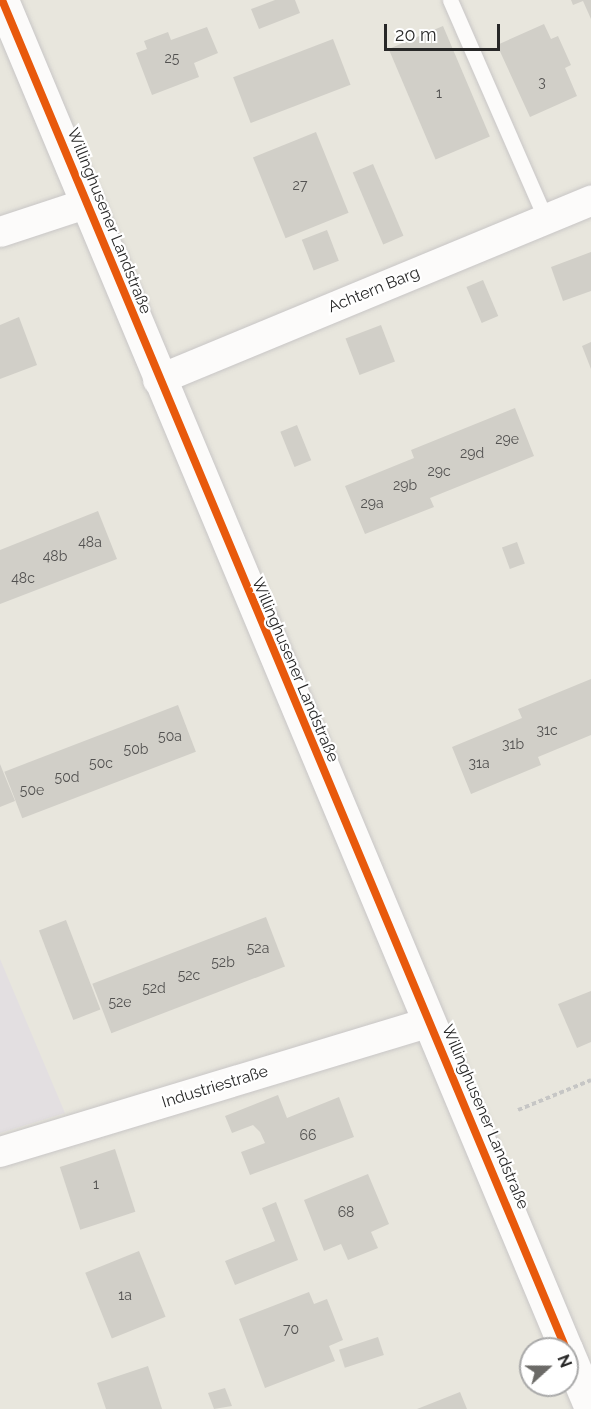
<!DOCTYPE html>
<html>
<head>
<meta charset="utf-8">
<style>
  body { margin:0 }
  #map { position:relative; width:591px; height:1409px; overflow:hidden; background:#e8e6dd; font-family:Raleway,sans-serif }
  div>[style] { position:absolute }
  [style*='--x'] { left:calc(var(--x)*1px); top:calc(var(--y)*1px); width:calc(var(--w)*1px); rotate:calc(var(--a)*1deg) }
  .industrial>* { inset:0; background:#e3dfe1 }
  .building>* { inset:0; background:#d1cfc8; transform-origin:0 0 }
  .path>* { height:4px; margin-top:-2px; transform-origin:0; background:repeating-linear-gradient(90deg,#c6c6c5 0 4.5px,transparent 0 7.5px) }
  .roads { filter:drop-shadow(0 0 2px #c8c6c6) drop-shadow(0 0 2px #c8c6c6) }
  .service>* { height:15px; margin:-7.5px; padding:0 7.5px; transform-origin:7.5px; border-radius:7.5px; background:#fcfbfa }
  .minor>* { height:30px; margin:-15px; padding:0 15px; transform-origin:15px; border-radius:15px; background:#fcfbfa }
  .tertiary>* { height:33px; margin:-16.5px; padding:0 16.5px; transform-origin:16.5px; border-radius:16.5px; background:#fcfbfa }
  .cycleway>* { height:8px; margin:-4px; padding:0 4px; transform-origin:4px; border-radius:4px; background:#e8590c }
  span { translate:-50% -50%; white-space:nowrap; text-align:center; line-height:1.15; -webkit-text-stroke:4.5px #fff; paint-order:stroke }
  .number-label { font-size:14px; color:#535251 }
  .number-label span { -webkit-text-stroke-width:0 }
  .street-label { font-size:16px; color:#282828 }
  .north { position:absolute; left:519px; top:1337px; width:60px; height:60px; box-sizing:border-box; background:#fff; border:2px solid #a9a9a9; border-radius:50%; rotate:69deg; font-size:16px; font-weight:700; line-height:24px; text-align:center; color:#282828 }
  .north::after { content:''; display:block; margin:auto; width:21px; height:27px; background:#6b6a67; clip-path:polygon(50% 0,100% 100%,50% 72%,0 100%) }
  .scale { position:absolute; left:384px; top:24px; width:116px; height:27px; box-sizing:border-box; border:3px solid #282828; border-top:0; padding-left:8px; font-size:18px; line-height:21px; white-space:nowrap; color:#282828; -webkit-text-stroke:4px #fff; paint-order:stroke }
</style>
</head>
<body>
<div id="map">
  <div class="industrial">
    <div style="clip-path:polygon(0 959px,65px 1113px,0 1133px)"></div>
  </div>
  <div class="building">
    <div style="clip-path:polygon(275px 0,295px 0,300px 13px,259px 29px,251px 9px)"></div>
    <div style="clip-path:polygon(571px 0,591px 0,591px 19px,583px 1px,573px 5px)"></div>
    <div style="clip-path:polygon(544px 24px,551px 39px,558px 36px,571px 65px,565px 68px,577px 96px,530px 117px,497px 45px)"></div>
    <div style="left:443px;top:26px;width:120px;height:59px;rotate:67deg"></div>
    <div style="clip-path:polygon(207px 27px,218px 53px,194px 63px,199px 77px,152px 95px,136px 53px,147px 49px,144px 41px,168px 32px,171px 40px)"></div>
    <div style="left:333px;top:39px;width:49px;height:107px;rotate:69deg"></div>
    <div style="left:316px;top:132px;width:87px;height:68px;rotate:68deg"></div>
    <div style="left:373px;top:164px;width:78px;height:22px;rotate:67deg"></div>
    <div style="left:327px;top:230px;width:33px;height:27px;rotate:69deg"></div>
    <div style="clip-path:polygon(591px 252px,591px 291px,563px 301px,551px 267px)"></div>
    <div style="left:483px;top:280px;width:39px;height:18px;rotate:67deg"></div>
    <div style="clip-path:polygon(19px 317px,37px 365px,0 379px,0 325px)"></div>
    <div style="left:381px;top:325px;width:39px;height:38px;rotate:69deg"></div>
    <div style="clip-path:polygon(591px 342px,591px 369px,582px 346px)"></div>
    <div style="clip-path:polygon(515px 408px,534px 456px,430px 498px,434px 507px,365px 534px,345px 486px,414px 458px,411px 450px)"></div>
    <div style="left:297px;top:425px;width:38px;height:18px;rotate:68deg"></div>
    <div style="clip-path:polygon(98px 511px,117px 559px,0 604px,0 550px)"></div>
    <div style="left:517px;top:542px;width:23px;height:16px;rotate:70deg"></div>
    <div style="clip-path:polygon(591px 679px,591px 735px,538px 757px,541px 765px,471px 794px,452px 747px,522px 718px,518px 709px)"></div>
    <div style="left:178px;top:705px;width:50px;height:186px;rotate:69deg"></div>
    <div style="clip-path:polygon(0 764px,15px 801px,0 807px)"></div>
    <div style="left:266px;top:917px;width:53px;height:186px;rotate:69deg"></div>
    <div style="left:66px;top:920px;width:96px;height:29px;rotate:69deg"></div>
    <div style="clip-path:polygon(591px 991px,591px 1042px,577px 1048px,558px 1004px)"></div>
    <div style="clip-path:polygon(278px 1095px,287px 1118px,339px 1097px,354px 1137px,250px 1175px,241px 1152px,265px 1143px,260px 1132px,253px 1125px,232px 1133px,225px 1116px)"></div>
    <div style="left:115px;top:1149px;width:66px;height:58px;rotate:72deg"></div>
    <div style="clip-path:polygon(368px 1174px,389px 1224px,371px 1232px,378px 1248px,348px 1260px,341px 1244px,324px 1251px,304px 1200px)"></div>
    <div style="clip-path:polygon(276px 1202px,298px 1260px,235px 1285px,225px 1261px,275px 1241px,262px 1208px)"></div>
    <div style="left:139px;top:1251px;width:71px;height:58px;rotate:68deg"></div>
    <div style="clip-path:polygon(309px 1292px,314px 1304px,327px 1299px,343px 1340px,329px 1346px,335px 1361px,265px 1388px,239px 1319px)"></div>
    <div style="left:378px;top:1337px;width:19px;height:41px;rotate:72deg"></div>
    <div style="clip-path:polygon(148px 1366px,162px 1409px,106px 1409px,97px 1383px)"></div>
    <div style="clip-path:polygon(225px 1388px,232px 1406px,214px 1409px,208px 1393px)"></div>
    <div style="clip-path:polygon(460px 1392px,467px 1409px,417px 1409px)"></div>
  </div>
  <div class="path">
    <div style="--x:518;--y:1110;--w:79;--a:-22.3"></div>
  </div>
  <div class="roads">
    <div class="service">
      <div style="--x:450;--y:0;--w:240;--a:66.4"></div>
    </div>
    <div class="minor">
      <div style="--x:0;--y:232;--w:93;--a:-18.2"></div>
      <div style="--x:158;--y:380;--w:469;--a:-22.5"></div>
      <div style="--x:0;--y:1152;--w:449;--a:-16.8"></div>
    </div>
    <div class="tertiary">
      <div style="--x:2;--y:0;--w:1462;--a:67.31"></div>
      <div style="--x:567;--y:1351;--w:62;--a:67.2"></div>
    </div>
  </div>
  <div class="cycleway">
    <div style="--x:2;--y:0;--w:1462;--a:67.31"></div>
  </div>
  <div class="number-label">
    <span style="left:172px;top:58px">25</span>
    <span style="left:542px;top:82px">3</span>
    <span style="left:439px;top:93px">1</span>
    <span style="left:300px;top:185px">27</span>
    <span style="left:507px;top:439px">29e</span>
    <span style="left:472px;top:453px">29d</span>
    <span style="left:439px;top:471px">29c</span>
    <span style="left:405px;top:485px">29b</span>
    <span style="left:372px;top:503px">29a</span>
    <span style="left:90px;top:542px">48a</span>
    <span style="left:55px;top:556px">48b</span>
    <span style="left:23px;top:578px">48c</span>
    <span style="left:547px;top:730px">31c</span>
    <span style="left:170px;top:736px">50a</span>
    <span style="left:513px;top:744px">31b</span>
    <span style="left:136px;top:749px">50b</span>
    <span style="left:101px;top:763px">50c</span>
    <span style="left:479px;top:763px">31a</span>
    <span style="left:67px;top:777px">50d</span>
    <span style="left:32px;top:790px">50e</span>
    <span style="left:258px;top:948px">52a</span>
    <span style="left:223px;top:962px">52b</span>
    <span style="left:189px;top:975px">52c</span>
    <span style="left:154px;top:988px">52d</span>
    <span style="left:120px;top:1002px">52e</span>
    <span style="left:308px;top:1135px">66</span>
    <span style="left:96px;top:1184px">1</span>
    <span style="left:346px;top:1212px">68</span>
    <span style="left:125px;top:1295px">1a</span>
    <span style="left:291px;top:1329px">70</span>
  </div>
  <div class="street-label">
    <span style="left:109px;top:221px;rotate:68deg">Willinghusener Landstraße</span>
    <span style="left:374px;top:290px;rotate:-22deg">Achtern Barg</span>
    <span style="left:295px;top:670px;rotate:67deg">Willinghusener Landstraße</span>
    <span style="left:215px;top:1087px;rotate:-17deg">Industriestraße</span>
    <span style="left:485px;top:1117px;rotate:67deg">Willinghusener Landstraße</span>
  </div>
  <div class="north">N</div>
  <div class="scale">20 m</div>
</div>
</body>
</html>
